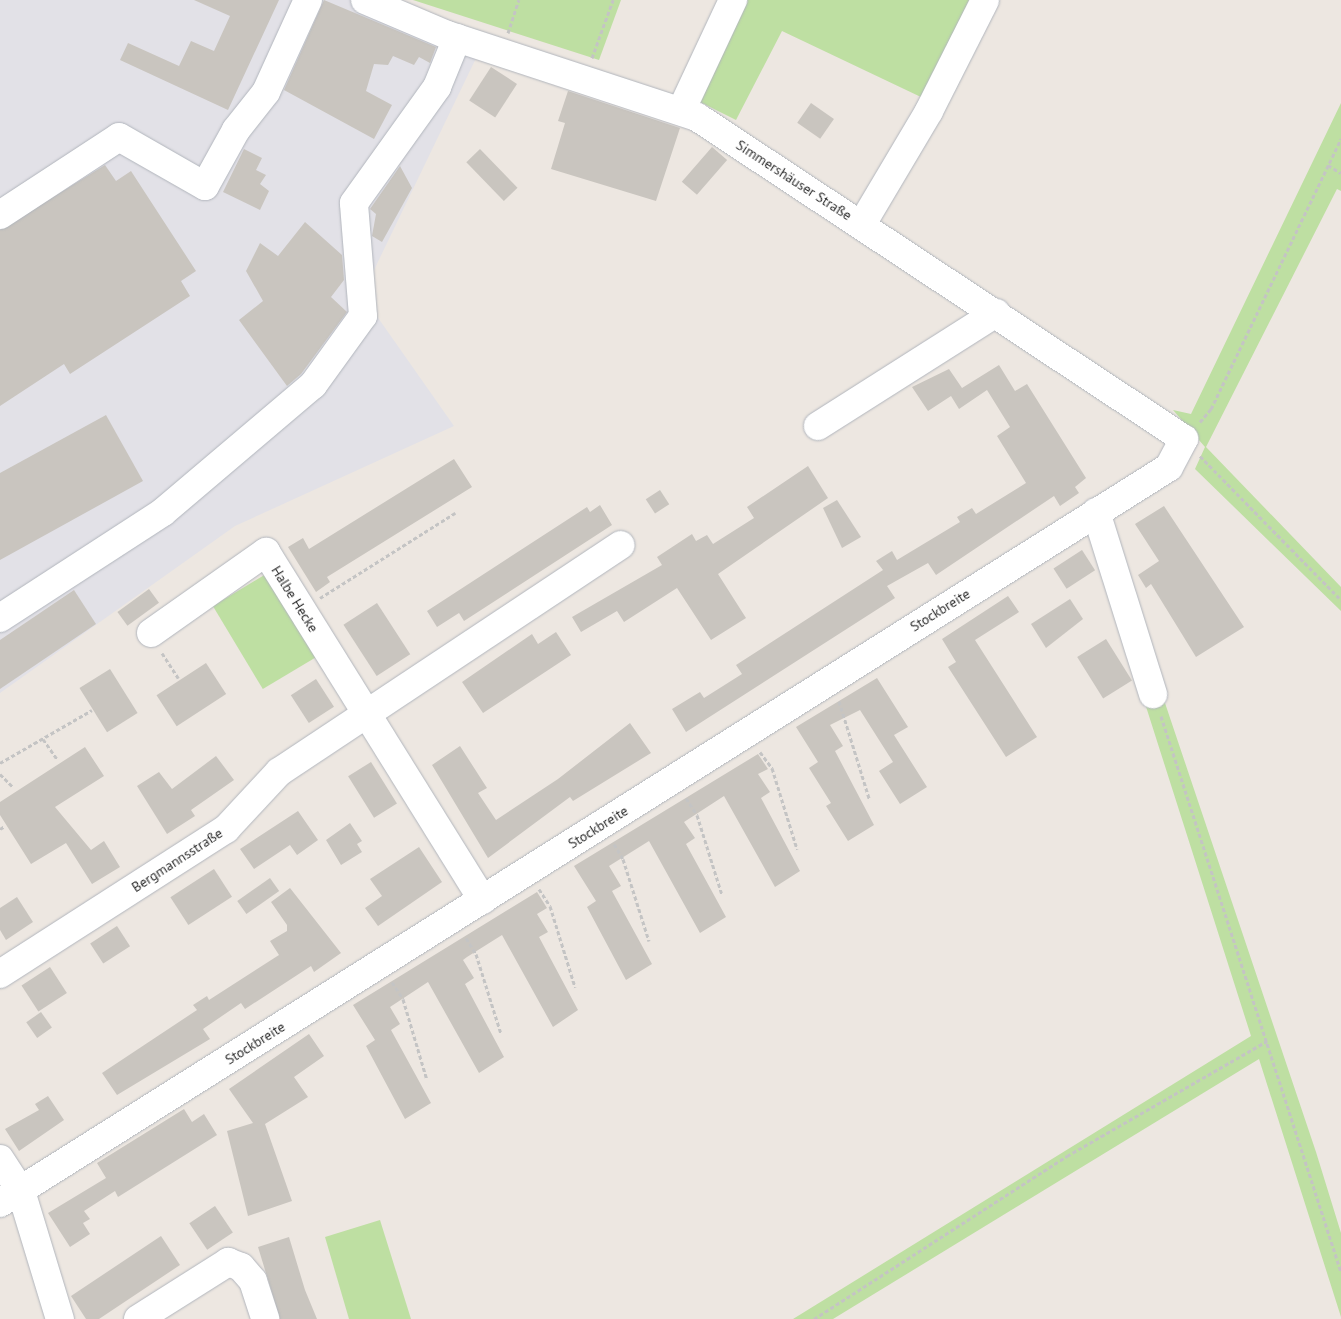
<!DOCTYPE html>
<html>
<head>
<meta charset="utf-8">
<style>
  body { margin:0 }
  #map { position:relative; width:1341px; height:1319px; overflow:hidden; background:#ede7e1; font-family:"PT Sans",sans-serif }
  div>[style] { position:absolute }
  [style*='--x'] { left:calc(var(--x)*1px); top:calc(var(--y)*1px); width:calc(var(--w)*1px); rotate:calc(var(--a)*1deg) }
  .industrial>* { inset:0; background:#e2e1e7 }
  .green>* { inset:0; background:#bedfa2; transform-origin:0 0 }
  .building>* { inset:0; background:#c9c5bf; transform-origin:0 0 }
  .path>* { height:3px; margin-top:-1.5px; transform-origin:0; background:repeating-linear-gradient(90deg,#c4c4c4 0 4px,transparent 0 6.5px) }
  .roads { filter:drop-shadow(0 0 1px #b1b5bc) drop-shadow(0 0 1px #b1b5bc) }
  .minor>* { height:28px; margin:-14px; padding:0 14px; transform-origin:14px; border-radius:14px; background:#fff }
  span { translate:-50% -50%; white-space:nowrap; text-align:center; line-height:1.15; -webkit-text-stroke:4px #fff; paint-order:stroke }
  .street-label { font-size:14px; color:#2d2d2d }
</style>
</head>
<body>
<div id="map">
  <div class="industrial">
    <div style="clip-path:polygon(0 0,351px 0,479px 52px,362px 295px,454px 426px,235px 526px,0 693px)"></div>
  </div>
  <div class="green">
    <div style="clip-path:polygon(413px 0,621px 0,599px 60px)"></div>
    <div style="clip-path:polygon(718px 0,969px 0,923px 98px,782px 31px,736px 120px,678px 91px)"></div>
    <div style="clip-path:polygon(1341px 103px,1341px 191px,1337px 189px,1206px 447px,1341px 587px,1341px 611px,1195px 469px,1205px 447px,1173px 410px,1191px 414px)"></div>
    <div style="left:266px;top:574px;width:97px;height:62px;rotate:59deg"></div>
    <div style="clip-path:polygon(1142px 694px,1165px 703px,1316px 1152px,1341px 1233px,1341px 1317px,1259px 1059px,833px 1319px,793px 1319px,1251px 1036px)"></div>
    <div style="clip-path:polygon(380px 1220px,411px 1319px,349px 1319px,325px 1237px)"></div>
  </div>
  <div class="building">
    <div style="clip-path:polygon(194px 0,279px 0,228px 110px,120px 60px,128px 43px,179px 66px,191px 41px,214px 51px,230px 16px)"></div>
    <div style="clip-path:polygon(324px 0,436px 47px,430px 63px,419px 57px,414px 65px,393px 56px,388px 65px,374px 64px,366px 91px,392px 105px,374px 139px,284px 90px)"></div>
    <div style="left:491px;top:67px;width:31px;height:40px;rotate:33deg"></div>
    <div style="clip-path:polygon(568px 91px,680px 128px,656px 201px,551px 169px,565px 123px,558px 121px)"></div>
    <div style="left:811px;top:103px;width:28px;height:24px;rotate:35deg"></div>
    <div style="left:712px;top:147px;width:20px;height:46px;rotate:41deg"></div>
    <div style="clip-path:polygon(244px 149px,262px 158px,256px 170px,266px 175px,260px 184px,269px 191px,260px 210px,223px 192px)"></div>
    <div style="left:480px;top:149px;width:54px;height:19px;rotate:46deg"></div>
    <div style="clip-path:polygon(105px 165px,116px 181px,131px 171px,196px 271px,181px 281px,190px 296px,70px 374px,64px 364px,0 406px,0 230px)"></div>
    <div style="clip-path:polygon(400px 166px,412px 188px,382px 242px,372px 236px,376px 214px,370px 209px)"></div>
    <div style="clip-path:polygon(305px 222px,342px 255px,344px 280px,331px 297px,347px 312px,301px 374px,287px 386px,239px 320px,263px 301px,246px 271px,260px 243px,278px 256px)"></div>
    <div style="clip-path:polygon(999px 365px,1015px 391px,1027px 384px,1086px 478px,1075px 487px,1079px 493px,1060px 506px,1054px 496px,936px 575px,928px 563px,887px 586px,895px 598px,686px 732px,672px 709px,700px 692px,704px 698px,742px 674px,736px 665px,883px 570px,876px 561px,892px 551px,897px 560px,960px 522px,957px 517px,972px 508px,976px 514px,1026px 483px,997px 436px,1010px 427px,987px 390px,959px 409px,951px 396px,928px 411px,912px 387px,949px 369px,962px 388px)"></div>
    <div style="clip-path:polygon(106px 415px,143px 481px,0 560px,0 473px)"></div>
    <div style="clip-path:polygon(454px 459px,472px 487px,327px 577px,330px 582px,316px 592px,288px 547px,303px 538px,309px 549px)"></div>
    <div style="clip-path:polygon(808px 466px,828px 498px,718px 574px,746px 618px,711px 640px,677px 588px,624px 622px,617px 611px,581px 632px,572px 617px,662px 565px,657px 557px,692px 534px,696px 541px,707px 535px,713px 544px,754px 518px,747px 507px)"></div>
    <div style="left:660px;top:490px;width:17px;height:17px;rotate:57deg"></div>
    <div style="clip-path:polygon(837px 500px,861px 537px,842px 548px,823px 508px)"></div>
    <div style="clip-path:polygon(600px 505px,612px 525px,464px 621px,459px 613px,437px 627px,427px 611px,587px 507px,590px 512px)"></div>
    <div style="clip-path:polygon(1164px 506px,1244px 627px,1196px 657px,1151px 584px,1146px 588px,1138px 575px,1159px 561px,1135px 524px)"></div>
    <div style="left:1082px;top:550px;width:24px;height:34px;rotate:57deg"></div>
    <div style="left:149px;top:589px;width:17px;height:39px;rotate:54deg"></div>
    <div style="clip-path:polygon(74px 590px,96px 624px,0 689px,0 640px)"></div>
    <div style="clip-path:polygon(1008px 596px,1019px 612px,975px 640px,1037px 737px,1006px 757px,948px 667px,956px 662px,942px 639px)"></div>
    <div style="clip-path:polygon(1070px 599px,1083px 619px,1046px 648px,1031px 624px)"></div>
    <div style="left:377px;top:603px;width:61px;height:40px;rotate:57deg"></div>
    <div style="clip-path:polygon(556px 632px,571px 655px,483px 713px,462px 682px,532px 634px,538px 644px)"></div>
    <div style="left:1106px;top:639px;width:49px;height:34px;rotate:58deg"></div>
    <div style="left:206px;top:663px;width:37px;height:59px;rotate:57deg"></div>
    <div style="left:110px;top:669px;width:52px;height:36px;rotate:58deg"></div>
    <div style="clip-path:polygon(877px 678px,908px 727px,894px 735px,927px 787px,900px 804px,879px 771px,893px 762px,860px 710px,830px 725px,843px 746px,835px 751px,874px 825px,848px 841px,826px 806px,831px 803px,809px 768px,818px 762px,796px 727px)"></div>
    <div style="left:316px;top:679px;width:33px;height:30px;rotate:57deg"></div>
    <div style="clip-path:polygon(630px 723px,651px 753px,573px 801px,570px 797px,488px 858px,432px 765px,460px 746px,487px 788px,478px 793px,496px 820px,558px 779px)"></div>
    <div style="clip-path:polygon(85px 747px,104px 776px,55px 807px,91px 850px,104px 841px,120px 867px,92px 884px,66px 843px,31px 864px,0 815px,0 802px)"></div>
    <div style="clip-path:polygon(758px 754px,768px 769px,758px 774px,770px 792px,761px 798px,800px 871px,775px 887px,724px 796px,684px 822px,695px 838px,686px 844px,726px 917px,700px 933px,649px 841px,609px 866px,621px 886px,612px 891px,652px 964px,626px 980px,587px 907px,596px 901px,574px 866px)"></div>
    <div style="clip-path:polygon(216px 756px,234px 780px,191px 810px,195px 816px,167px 834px,137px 786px,159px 772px,172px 789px)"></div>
    <div style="left:371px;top:762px;width:49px;height:27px;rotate:58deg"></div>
    <div style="clip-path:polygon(298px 811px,318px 840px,297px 855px,290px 845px,254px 869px,240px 849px)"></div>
    <div style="clip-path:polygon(350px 823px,362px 841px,357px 844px,362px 852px,341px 865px,326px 840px)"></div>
    <div style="clip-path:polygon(419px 847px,442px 882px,378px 926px,365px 908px,382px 896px,370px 879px)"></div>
    <div style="left:214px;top:869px;width:33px;height:52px;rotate:57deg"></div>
    <div style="left:270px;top:878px;width:16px;height:40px;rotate:55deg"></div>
    <div style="clip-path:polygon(290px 888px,341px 953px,314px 972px,311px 966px,245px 1009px,241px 1003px,203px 1029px,210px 1039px,117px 1095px,102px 1073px,197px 1010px,193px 1005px,207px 996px,209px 1000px,279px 955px,270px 941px,287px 931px,287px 925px,271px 902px)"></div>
    <div style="clip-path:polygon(537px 892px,547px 908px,537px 914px,548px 932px,539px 937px,578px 1010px,553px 1027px,502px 935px,467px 957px,463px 960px,474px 978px,465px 984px,504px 1057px,479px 1073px,428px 982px,390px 1007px,400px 1024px,391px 1030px,431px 1103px,405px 1119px,366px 1046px,375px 1040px,353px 1005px)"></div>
    <div style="clip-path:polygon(17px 897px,33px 922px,6px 940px,0 930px,0 908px)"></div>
    <div style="left:117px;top:926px;width:24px;height:32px;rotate:57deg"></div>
    <div style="left:50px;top:967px;width:31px;height:34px;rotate:57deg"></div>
    <div style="left:41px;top:1012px;width:19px;height:18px;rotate:55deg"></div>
    <div style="clip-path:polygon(309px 1034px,324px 1056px,294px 1077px,308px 1097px,265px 1124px,292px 1201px,248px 1216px,227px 1131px,253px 1123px,229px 1089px)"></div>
    <div style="clip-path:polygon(48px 1096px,64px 1120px,19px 1151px,5px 1129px,39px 1110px,35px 1104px)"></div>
    <div style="clip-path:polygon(184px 1109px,192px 1122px,204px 1114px,217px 1135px,118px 1197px,115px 1191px,84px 1211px,90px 1219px,83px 1223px,90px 1234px,70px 1247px,48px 1213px,106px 1178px,97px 1163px)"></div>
    <div style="left:215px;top:1206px;width:32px;height:31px;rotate:56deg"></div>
    <div style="clip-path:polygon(161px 1236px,180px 1265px,99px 1319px,86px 1319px,71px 1296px)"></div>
    <div style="clip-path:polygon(289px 1237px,305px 1290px,317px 1319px,280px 1319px,258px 1247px)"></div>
  </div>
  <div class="path">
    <div style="--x:508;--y:33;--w:35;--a:-72"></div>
    <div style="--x:592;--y:58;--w:62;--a:-70.1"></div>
    <div style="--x:1328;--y:165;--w:15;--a:32"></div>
    <div style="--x:1200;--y:422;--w:17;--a:-50"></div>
    <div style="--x:1211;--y:409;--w:300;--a:-64.3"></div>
    <div style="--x:1200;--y:456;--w:202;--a:45.6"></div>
    <div style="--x:320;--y:598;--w:160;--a:-32.2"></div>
    <div style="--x:162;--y:653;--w:30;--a:57"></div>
    <div style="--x:839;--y:701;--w:102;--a:72.8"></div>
    <div style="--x:1161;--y:716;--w:584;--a:72.06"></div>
    <div style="--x:43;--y:739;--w:24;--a:55"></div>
    <div style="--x:760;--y:752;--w:20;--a:53"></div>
    <div style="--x:772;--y:768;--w:85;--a:72.8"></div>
    <div style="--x:0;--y:763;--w:106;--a:-29.9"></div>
    <div style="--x:0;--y:774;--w:18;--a:45"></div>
    <div style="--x:686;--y:798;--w:20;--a:57"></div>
    <div style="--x:697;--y:815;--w:84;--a:72.6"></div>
    <div style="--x:0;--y:829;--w:6;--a:-31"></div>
    <div style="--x:614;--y:844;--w:17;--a:59"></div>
    <div style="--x:623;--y:859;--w:86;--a:72.4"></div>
    <div style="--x:539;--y:889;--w:20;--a:57"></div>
    <div style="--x:550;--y:906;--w:85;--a:72.8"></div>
    <div style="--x:466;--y:938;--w:19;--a:58"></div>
    <div style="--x:476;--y:954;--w:84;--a:72.6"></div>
    <div style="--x:392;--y:982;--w:20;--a:57"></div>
    <div style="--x:403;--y:999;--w:84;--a:73.5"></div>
    <div style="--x:814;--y:1319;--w:301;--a:-32.8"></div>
    <div style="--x:1067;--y:1156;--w:231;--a:-29.9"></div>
  </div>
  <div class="roads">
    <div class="minor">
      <div style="--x:681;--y:111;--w:123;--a:-64.9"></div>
      <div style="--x:0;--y:215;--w:142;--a:-33.2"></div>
      <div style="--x:119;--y:137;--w:99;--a:29.7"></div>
      <div style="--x:205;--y:186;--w:64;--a:-61"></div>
      <div style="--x:236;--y:130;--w:48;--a:-51.7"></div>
      <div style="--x:266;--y:92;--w:101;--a:-65.5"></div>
      <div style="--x:862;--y:224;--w:131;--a:-59.3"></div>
      <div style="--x:929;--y:111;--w:124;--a:-63.2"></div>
      <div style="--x:818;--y:426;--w:211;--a:-32.4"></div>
      <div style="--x:1096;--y:512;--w:191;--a:72.6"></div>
      <div style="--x:0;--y:618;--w:194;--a:-33"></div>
      <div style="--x:163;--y:512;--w:197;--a:-40.3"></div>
      <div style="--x:313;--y:385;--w:85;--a:-54.1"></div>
      <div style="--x:363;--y:316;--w:113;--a:-94.6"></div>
      <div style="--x:354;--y:203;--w:143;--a:-54.4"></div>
      <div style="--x:437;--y:87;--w:53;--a:-67.8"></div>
      <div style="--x:151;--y:633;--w:141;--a:-35.2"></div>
      <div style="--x:266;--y:552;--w:410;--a:58.1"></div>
      <div style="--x:0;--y:974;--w:269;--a:-32.7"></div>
      <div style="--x:226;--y:829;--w:78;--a:-47.1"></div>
      <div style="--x:279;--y:772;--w:410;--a:-33.6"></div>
      <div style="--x:0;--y:1159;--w:38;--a:57"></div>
      <div style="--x:21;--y:1191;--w:134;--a:73.1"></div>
      <div style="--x:0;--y:1203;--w:1381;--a:-32.19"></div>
      <div style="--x:1169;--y:467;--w:32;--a:-62"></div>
      <div style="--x:1184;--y:439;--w:584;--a:-146.53"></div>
      <div style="--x:697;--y:117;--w:263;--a:-161.8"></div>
      <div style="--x:447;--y:35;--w:89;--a:-156.9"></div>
      <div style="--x:138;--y:1319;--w:107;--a:-32.3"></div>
      <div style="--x:228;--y:1262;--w:14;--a:21"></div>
      <div style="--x:241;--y:1267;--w:18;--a:49"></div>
      <div style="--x:253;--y:1281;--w:40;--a:72"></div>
    </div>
  </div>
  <div class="street-label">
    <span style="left:794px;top:180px;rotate:33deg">Simmershäuser Straße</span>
    <span style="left:295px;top:599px;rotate:58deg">Halbe Hecke</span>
    <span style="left:940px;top:610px;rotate:-32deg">Stockbreite</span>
    <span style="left:598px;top:827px;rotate:-32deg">Stockbreite</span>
    <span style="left:177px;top:860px;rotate:-33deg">Bergmannsstraße</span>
    <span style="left:255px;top:1043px;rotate:-32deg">Stockbreite</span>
  </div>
</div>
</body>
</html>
